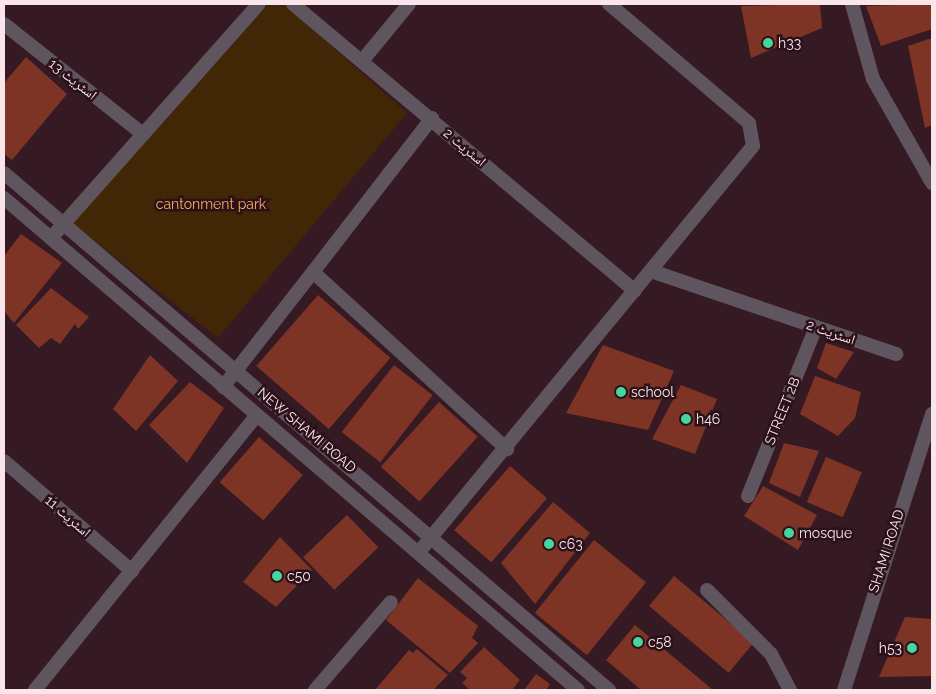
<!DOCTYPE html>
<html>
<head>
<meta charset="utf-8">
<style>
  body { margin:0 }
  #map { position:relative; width:936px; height:694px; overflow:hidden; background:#351a23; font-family:Raleway,"Noto Naskh Arabic",sans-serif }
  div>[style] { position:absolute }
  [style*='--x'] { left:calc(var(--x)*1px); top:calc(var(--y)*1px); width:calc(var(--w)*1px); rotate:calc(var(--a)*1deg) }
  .green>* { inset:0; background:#422707 }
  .building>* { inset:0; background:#7e3425; transform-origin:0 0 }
  .minor>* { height:14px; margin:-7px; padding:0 7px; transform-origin:7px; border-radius:7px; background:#5f555f }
  .tertiary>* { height:14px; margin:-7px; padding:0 7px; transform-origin:7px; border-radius:7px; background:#5f555f }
  .dots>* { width:14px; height:14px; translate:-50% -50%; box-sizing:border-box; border:2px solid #2b111a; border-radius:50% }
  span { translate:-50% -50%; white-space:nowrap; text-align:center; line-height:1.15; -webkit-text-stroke:5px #2b111a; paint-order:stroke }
  .poi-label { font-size:14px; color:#f9e5ea }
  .left { translate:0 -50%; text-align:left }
  .right { translate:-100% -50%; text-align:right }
  .street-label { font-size:14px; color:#f9e5ea }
  .park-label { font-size:14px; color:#fbab56 }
  .frame { position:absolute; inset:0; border:5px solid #f9e5ea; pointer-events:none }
</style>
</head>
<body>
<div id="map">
  <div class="green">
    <div style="clip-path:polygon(269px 4px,284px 4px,407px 113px,218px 338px,72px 223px)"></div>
  </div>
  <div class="building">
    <div style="clip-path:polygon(820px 4px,822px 28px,751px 58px,741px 6px)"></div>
    <div style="clip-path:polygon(932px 4px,932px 29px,881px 46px,866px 6px)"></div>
    <div style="clip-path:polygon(932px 38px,932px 125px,925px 128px,908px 46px)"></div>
    <div style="clip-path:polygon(26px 57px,67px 94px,12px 160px,4px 154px,4px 83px)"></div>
    <div style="clip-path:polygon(21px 234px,62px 263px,14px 323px,4px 311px,4px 256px)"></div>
    <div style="clip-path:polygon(51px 288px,89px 317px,78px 329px,75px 324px,60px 344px,51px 338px,39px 348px,16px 325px)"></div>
    <div style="left:318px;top:295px;width:96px;height:94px;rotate:41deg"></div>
    <div style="clip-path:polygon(826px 343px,854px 352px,836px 379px,817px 368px)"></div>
    <div style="clip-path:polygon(603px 345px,674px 371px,648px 430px,566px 413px)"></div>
    <div style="clip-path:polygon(150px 355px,178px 381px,136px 431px,113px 409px)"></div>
    <div style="left:394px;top:365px;width:49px;height:85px;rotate:38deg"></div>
    <div style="clip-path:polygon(815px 376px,861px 392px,855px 418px,838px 436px,800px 414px)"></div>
    <div style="clip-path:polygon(190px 382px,224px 408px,187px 463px,149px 425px)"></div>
    <div style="clip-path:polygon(681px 385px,717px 399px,695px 454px,652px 439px)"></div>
    <div style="left:439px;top:402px;width:52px;height:87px;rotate:42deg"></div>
    <div style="left:259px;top:437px;width:58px;height:60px;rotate:41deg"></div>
    <div style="clip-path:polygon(784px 443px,819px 451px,800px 497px,769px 483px)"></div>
    <div style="left:826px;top:457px;width:39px;height:49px;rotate:23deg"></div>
    <div style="left:510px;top:466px;width:49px;height:85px;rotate:41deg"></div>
    <div style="clip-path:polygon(763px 486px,817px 515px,798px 550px,744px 516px)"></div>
    <div style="clip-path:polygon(553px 502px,590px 533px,535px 604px,501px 563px)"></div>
    <div style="left:347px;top:515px;width:45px;height:61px;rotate:46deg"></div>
    <div style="clip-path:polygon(280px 537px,312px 570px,276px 607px,243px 582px)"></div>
    <div style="left:594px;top:540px;width:67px;height:94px;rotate:39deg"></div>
    <div style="left:674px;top:576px;width:104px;height:39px;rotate:40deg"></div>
    <div style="clip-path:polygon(418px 578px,478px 626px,472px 638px,478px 643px,450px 673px,386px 620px)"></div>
    <div style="clip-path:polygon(905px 617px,932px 619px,932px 676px,879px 677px)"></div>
    <div style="clip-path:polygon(635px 625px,713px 690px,641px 690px,606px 660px)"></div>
    <div style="clip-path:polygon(484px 647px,520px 680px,512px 690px,470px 690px,462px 683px,467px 678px,460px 672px)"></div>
    <div style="clip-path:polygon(417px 649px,448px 675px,433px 690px,375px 690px,409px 650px,413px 653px)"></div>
    <div style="clip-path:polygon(536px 674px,550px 684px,546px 690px,524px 690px)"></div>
  </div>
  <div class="minor">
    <div style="--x:293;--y:4;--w:446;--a:40"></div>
    <div style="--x:852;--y:4;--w:78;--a:74.4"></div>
    <div style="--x:873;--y:79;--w:120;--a:60.4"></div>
    <div style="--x:4;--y:24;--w:177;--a:38.4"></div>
    <div style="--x:362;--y:61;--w:74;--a:-50.5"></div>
    <div style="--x:432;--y:118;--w:195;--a:127.7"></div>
    <div style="--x:313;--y:272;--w:263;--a:42.4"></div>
    <div style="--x:51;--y:238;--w:313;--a:-48.4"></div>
    <div style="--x:651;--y:271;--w:259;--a:18.7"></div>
    <div style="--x:223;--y:387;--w:146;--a:-52"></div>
    <div style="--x:4;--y:461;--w:169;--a:40.7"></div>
    <div style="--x:748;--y:496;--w:182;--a:-68.1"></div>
    <div style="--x:419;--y:552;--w:526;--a:-50.56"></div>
    <div style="--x:753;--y:146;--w:23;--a:-100"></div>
    <div style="--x:749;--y:123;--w:184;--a:-139.6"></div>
    <div style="--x:707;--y:590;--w:91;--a:45"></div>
    <div style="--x:771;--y:654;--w:41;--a:62.2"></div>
    <div style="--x:35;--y:690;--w:353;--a:-51.1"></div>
    <div style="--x:315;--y:690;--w:116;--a:-49.2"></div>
  </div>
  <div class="tertiary">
    <div style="--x:4;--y:173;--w:796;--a:40.52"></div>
    <div style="--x:4;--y:198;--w:756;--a:40.6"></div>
    <div style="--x:844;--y:690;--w:290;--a:-72.3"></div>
  </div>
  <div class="dots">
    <div style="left:768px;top:43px;background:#48d49d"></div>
    <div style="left:621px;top:392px;background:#48d49d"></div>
    <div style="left:686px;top:419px;background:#48d49d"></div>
    <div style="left:789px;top:533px;background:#48d49d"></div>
    <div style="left:549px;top:544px;background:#48d49d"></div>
    <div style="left:277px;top:576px;background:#48d49d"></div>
    <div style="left:638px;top:642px;background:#48d49d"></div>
    <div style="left:912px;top:648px;background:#48d49d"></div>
  </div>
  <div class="poi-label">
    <span class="left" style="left:778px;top:43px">h33</span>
    <span class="left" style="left:631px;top:392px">school</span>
    <span class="left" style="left:696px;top:419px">h46</span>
    <span class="left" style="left:799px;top:533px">mosque</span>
    <span class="left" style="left:559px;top:544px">c63</span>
    <span class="left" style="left:287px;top:576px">c50</span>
    <span class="left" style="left:648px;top:642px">c58</span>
    <span class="right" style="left:902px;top:648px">h53</span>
  </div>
  <div class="street-label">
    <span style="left:73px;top:79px;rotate:38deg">اسٹریٹ 13</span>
    <span style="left:465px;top:147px;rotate:40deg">اسٹریٹ 2</span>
    <span style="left:831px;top:332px;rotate:19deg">اسٹریٹ 2</span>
    <span style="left:782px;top:411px;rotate:-68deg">STREET 2B</span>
    <span style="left:307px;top:430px;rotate:40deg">NEW SHAMI ROAD</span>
    <span style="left:68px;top:516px;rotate:41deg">اسٹریٹ 11</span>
    <span style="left:886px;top:551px;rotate:-72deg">SHAMI ROAD</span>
  </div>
  <div class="park-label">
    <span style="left:211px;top:204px">cantonment park</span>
  </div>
  <div class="frame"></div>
</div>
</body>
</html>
